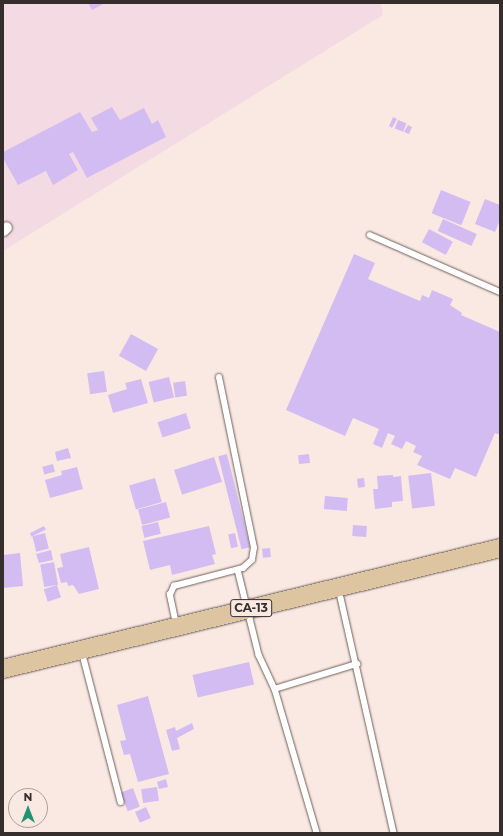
<!DOCTYPE html>
<html>
<head>
<meta charset="utf-8">
<style>
  body { margin:0 }
  #map { position:relative; width:503px; height:836px; overflow:hidden; background:#fae9e2; font-family:Montserrat,sans-serif }
  div>[style] { position:absolute }
  [style*='--x'] { left:calc(var(--x)*1px); top:calc(var(--y)*1px); width:calc(var(--w)*1px); rotate:calc(var(--a)*1deg) }
  .education>* { inset:0; background:#f4dbe3 }
  .building>* { inset:0; background:#d3bcf2; transform-origin:0 0 }
  .roads { filter:drop-shadow(0 0 1px #6e5f5a) drop-shadow(0 0 1px #6e5f5a) }
  .service>* { height:5.5px; margin:-2.75px; padding:0 2.75px; transform-origin:2.75px; border-radius:2.75px; background:#fff }
  .minor>* { height:11px; margin:-5.5px; padding:0 5.5px; transform-origin:5.5px; border-radius:5.5px; background:#fff }
  .primary>* { height:18px; margin:-9px; padding:0 9px; transform-origin:9px; border-radius:9px; background:#dec5a1 }
  span { translate:-50% -50%; white-space:nowrap; text-align:center; line-height:1.15; -webkit-text-stroke:3px #fae9e2; paint-order:stroke }
  .shield-label span { padding:1px 3px; background:#fae9e2; border:1px solid; border-radius:3px; -webkit-text-stroke-width:0 }
  .shield-label { font-size:12px; color:#352e2c; font-weight:700 }
  .frame { position:absolute; inset:0; border:4px solid #352e2c; pointer-events:none }
  .north { position:absolute; left:8px; top:788px; width:40px; height:40px; box-sizing:border-box; background:#fae9e2; border:1px solid #ab9e99; border-radius:50%; rotate:0deg; font-size:11px; font-weight:700; line-height:16px; text-align:center; color:#352e2c }
  .north::after { content:''; display:block; margin:auto; width:14px; height:18px; background:#239273; clip-path:polygon(50% 0,100% 100%,50% 72%,0 100%) }
</style>
</head>
<body>
<div id="map">
  <div class="education">
    <div style="clip-path:polygon(3px 3px,381px 3px,383px 15px,3px 251px)"></div>
  </div>
  <div class="building">
    <div style="clip-path:polygon(88px 3px,105px 3px,92px 10px)"></div>
    <div style="clip-path:polygon(112px 107px,120px 120px,144px 108px,152px 124px,158px 120px,166px 137px,87px 178px,73px 152px,69px 154px,78px 170px,53px 185px,46px 171px,18px 185px,3px 158px,3px 152px,80px 112px,92px 132px,98px 130px,91px 118px)"></div>
    <div style="clip-path:polygon(393px 117px,397px 119px,392px 128px,389px 126px)"></div>
    <div style="left:398px;top:120px;width:9px;height:9px;rotate:21deg"></div>
    <div style="clip-path:polygon(408px 125px,412px 127px,409px 134px,404px 132px)"></div>
    <div style="left:441px;top:190px;width:32px;height:25px;rotate:22deg"></div>
    <div style="clip-path:polygon(485px 199px,500px 205px,500px 220px,495px 232px,475px 224px)"></div>
    <div style="left:443px;top:219px;width:37px;height:13px;rotate:24deg"></div>
    <div style="left:429px;top:229px;width:27px;height:15px;rotate:28deg"></div>
    <div style="clip-path:polygon(354px 254px,375px 263px,368px 279px,420px 301px,422px 295px,429px 298px,432px 290px,453px 299px,450px 305px,462px 313px,461px 315px,500px 332px,500px 435px,495px 433px,476px 477px,455px 468px,450px 479px,417px 465px,422px 456px,413px 452px,416px 446px,406px 441px,402px 449px,391px 444px,395px 436px,388px 433px,382px 448px,373px 444px,379px 429px,353px 418px,345px 436px,286px 410px)"></div>
    <div style="left:131px;top:334px;width:31px;height:25px;rotate:29deg"></div>
    <div style="left:104px;top:371px;width:21px;height:17px;rotate:82deg"></div>
    <div style="left:169px;top:377px;width:21px;height:21px;rotate:76deg"></div>
    <div style="clip-path:polygon(141px 379px,148px 403px,113px 413px,108px 395px,127px 389px,125px 383px)"></div>
    <div style="left:185px;top:381px;width:15px;height:12px;rotate:82deg"></div>
    <div style="left:186px;top:413px;width:16px;height:30px;rotate:72deg"></div>
    <div style="clip-path:polygon(68px 448px,71px 458px,57px 461px,55px 452px)"></div>
    <div style="left:227px;top:454px;width:96px;height:9px;rotate:76deg"></div>
    <div style="left:309px;top:454px;width:9px;height:11px;rotate:84deg"></div>
    <div style="left:214px;top:457px;width:26px;height:42px;rotate:72deg"></div>
    <div style="left:53px;top:464px;width:8px;height:11px;rotate:76deg"></div>
    <div style="clip-path:polygon(77px 467px,83px 489px,50px 498px,45px 480px,62px 475px,61px 471px)"></div>
    <div style="left:431px;top:473px;width:33px;height:23px;rotate:83deg"></div>
    <div style="clip-path:polygon(393px 475px,393px 477px,401px 476px,403px 501px,392px 502px,392px 507px,375px 509px,373px 489px,378px 489px,377px 476px)"></div>
    <div style="left:155px;top:478px;width:25px;height:27px;rotate:74deg"></div>
    <div style="left:364px;top:478px;width:9px;height:7px;rotate:84deg"></div>
    <div style="left:325px;top:496px;width:23px;height:13px;rotate:5deg"></div>
    <div style="left:166px;top:502px;width:16px;height:29px;rotate:75deg"></div>
    <div style="left:158px;top:522px;width:12px;height:17px;rotate:76deg"></div>
    <div style="left:353px;top:525px;width:14px;height:11px;rotate:4deg"></div>
    <div style="left:44px;top:526px;width:4px;height:16px;rotate:63deg"></div>
    <div style="clip-path:polygon(209px 526px,216px 554px,212px 555px,215px 564px,172px 575px,170px 565px,150px 570px,143px 541px)"></div>
    <div style="left:45px;top:533px;width:16px;height:13px;rotate:76deg"></div>
    <div style="left:235px;top:533px;width:14px;height:7px;rotate:78deg"></div>
    <div style="clip-path:polygon(89px 547px,99px 589px,79px 594px,73px 585px,68px 586px,67px 582px,61px 583px,57px 568px,63px 567px,60px 554px)"></div>
    <div style="left:270px;top:548px;width:9px;height:8px;rotate:84deg"></div>
    <div style="clip-path:polygon(51px 550px,53px 560px,39px 563px,36px 554px)"></div>
    <div style="clip-path:polygon(20px 553px,23px 586px,3px 588px,3px 555px)"></div>
    <div style="left:54px;top:562px;width:23px;height:14px;rotate:80deg"></div>
    <div style="left:57px;top:585px;width:13px;height:14px;rotate:72deg"></div>
    <div style="left:249px;top:662px;width:23px;height:58px;rotate:77deg"></div>
    <div style="clip-path:polygon(148px 696px,169px 774px,138px 782px,130px 754px,124px 755px,120px 741px,126px 740px,117px 705px)"></div>
    <div style="clip-path:polygon(192px 723px,194px 729px,177px 738px,180px 749px,172px 751px,166px 730px,175px 727px,176px 731px)"></div>
    <div style="clip-path:polygon(166px 779px,168px 787px,159px 789px,157px 782px)"></div>
    <div style="left:157px;top:787px;width:14px;height:16px;rotate:82deg"></div>
    <div style="left:133px;top:788px;width:20px;height:13px;rotate:70deg"></div>
    <div style="left:146px;top:807px;width:12px;height:12px;rotate:66deg"></div>
  </div>
  <div class="roads">
    <div class="service">
      <div style="--x:370;--y:235;--w:142;--a:23.7"></div>
      <div style="--x:238;--y:570;--w:88;--a:76.1"></div>
      <div style="--x:259;--y:655;--w:38;--a:65"></div>
      <div style="--x:275;--y:689;--w:150;--a:73.7"></div>
      <div style="--x:339;--y:589;--w:250;--a:77.3"></div>
      <div style="--x:176;--y:624;--w:30;--a:-102"></div>
      <div style="--x:170;--y:595;--w:10;--a:-66"></div>
      <div style="--x:174;--y:586;--w:71;--a:-14.6"></div>
      <div style="--x:243;--y:568;--w:12;--a:-42"></div>
      <div style="--x:252;--y:560;--w:12;--a:-81"></div>
      <div style="--x:254;--y:548;--w:174;--a:-101.6"></div>
      <div style="--x:82;--y:651;--w:156;--a:75.5"></div>
      <div style="--x:275;--y:689;--w:86;--a:-17"></div>
    </div>
    <div class="minor">
      <div style="--x:3;--y:230;--w:4;--a:-45"></div>
    </div>
    <div class="primary">
      <div style="--x:3;--y:669;--w:512;--a:-13.68"></div>
    </div>
  </div>
  <div class="shield-label">
    <span style="left:251px;top:608px">CA-13</span>
  </div>
  <div class="frame"></div>
  <div class="north">N</div>
</div>
</body>
</html>
